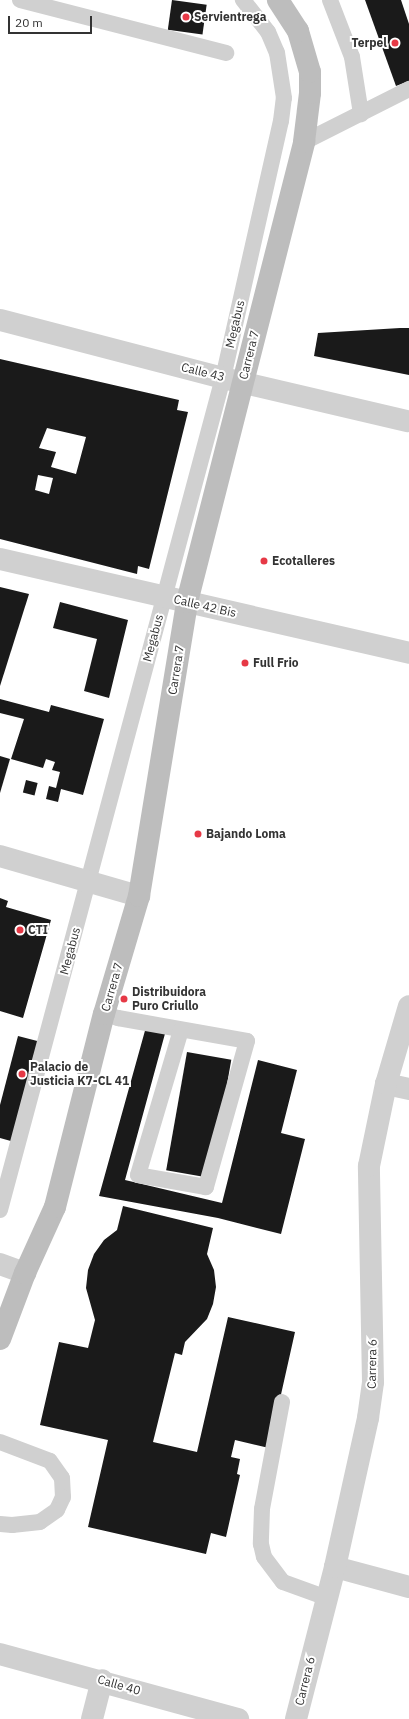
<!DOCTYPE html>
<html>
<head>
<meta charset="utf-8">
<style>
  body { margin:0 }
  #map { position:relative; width:409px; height:1719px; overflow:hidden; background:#fff; font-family:"IBM Plex Sans",sans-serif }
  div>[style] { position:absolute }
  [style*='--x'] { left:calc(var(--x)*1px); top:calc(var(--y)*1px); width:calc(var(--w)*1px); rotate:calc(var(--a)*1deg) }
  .building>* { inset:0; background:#1a1a1a; transform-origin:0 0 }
  .service>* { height:16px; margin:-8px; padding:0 8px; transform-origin:8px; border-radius:8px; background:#d0d0d0 }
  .minor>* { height:22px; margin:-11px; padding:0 11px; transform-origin:11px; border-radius:11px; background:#d0d0d0 }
  .secondary>* { height:22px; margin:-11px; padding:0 11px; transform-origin:11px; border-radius:11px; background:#bdbdbd }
  .dots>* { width:11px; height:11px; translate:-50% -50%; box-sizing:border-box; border:2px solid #fff; border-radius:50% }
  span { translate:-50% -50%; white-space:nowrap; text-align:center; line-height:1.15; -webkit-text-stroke:4px #fff; paint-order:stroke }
  .poi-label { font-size:12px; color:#333; font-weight:700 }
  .left { translate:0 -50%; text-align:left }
  .right { translate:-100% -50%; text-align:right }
  .street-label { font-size:12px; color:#333 }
  .scale { position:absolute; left:8px; top:16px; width:84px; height:18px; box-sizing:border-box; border:2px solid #333; border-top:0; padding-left:5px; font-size:12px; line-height:14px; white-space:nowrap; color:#333; -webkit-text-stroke:3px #fff; paint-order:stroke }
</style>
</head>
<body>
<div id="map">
  <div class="building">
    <div style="left:172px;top:0;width:35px;height:30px;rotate:8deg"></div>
    <div style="clip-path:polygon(365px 0,401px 0,409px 24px,409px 81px,396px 86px)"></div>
    <div style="clip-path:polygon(400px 328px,409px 328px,409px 375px,314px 356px,318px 333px)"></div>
    <div style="clip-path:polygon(evenodd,0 359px,179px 400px,177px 410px,188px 412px,149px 569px,138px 566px,137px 574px,0 539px,0 359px,47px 428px,86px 437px,76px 474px,51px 467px,56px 452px,39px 448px,47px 428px,0 359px,38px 475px,53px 478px,49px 494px,35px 490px,38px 475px)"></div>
    <div style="clip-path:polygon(0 587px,29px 594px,0 686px)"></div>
    <div style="clip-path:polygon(60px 602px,128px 620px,109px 698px,84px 691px,97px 639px,53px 628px)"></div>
    <div style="clip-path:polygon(0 699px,49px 712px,51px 705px,104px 719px,83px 795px,61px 789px,58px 802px,46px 799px,49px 786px,56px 788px,60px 772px,52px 770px,55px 762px,46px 759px,43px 768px,11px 759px,24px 719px,0 713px)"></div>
    <div style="clip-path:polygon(0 756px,10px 759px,0 793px)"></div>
    <div style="left:26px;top:780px;width:12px;height:13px;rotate:14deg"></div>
    <div style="clip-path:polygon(0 898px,8px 901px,6px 907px,51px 920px,23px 1018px,0 1011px)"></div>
    <div style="clip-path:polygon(146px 1027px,166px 1030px,125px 1180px,222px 1203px,258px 1060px,297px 1070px,281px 1133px,305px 1139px,281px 1234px,218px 1218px,99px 1196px)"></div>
    <div style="clip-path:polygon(18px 1036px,45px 1043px,18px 1143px,0 1138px,0 1105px)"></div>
    <div style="left:187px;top:1052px;width:45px;height:120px;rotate:10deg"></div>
    <div style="clip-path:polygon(123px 1206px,213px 1228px,207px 1254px,214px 1270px,216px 1287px,213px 1304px,207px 1319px,185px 1342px,182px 1355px,175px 1353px,153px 1442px,197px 1452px,228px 1317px,295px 1332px,269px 1448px,235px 1440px,231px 1457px,240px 1459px,237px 1474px,240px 1475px,226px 1537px,211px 1533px,206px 1554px,88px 1527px,108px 1440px,40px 1425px,59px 1342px,88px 1348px,95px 1320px,86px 1288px,88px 1270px,94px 1254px,104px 1240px,117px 1230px)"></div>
  </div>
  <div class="service">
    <div style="--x:20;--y:0;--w:213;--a:14.4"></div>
    <div style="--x:330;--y:0;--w:61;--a:68.9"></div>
    <div style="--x:352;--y:57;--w:58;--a:81"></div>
    <div style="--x:304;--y:142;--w:118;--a:-26.8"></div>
    <div style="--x:104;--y:1014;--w:15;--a:16"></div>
    <div style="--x:118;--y:1018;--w:131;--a:10.1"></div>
    <div style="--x:247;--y:1041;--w:152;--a:105.7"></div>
    <div style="--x:206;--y:1187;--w:69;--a:-170"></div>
    <div style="--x:138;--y:1175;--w:151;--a:-73.5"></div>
    <div style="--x:0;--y:1210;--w:861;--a:-75"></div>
    <div style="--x:223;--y:378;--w:263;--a:-77.3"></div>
    <div style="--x:281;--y:121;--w:23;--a:-83"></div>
    <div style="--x:284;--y:98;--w:46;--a:-98.8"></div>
    <div style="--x:277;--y:53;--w:23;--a:-113"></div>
    <div style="--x:268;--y:32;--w:41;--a:-128"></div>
    <div style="--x:282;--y:1402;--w:109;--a:100.6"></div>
    <div style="--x:262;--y:1509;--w:35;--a:92"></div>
    <div style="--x:261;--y:1544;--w:13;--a:77"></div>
    <div style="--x:264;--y:1557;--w:31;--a:53"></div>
    <div style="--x:283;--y:1582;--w:47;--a:20"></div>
    <div style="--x:0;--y:1442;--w:53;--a:20.8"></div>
    <div style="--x:50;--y:1461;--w:21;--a:55"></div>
    <div style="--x:62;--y:1478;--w:19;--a:87"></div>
    <div style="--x:63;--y:1497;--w:14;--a:115"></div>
    <div style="--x:57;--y:1510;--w:21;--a:145"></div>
    <div style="--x:40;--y:1522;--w:28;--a:174"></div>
    <div style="--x:12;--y:1525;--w:12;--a:-175"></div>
  </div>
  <div class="minor">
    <div style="--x:0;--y:320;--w:230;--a:14.6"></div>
    <div style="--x:223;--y:378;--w:189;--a:13.2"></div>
    <div style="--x:0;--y:559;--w:420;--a:12.9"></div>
    <div style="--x:0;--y:856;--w:145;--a:16.1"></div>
    <div style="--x:386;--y:1084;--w:24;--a:12"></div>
    <div style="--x:0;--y:1264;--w:27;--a:20"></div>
    <div style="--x:335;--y:1567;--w:77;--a:15.1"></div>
    <div style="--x:0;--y:1654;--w:247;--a:15.3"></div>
    <div style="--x:92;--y:1719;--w:40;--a:-75.6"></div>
    <div style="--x:296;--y:1719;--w:157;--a:-75.6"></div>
    <div style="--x:335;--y:1567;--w:153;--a:-77.5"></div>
    <div style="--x:368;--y:1418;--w:36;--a:-82"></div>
    <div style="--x:373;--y:1382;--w:216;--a:-91.1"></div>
    <div style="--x:369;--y:1166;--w:84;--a:-78.3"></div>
    <div style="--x:386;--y:1084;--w:81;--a:-73.6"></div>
  </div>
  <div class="secondary">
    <div style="--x:0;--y:1339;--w:71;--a:-69.3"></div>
    <div style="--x:25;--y:1273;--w:72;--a:-65.6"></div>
    <div style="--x:55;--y:1207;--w:199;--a:-75.8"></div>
    <div style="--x:104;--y:1014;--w:123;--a:-73.5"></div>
    <div style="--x:139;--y:896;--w:298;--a:-80.7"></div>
    <div style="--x:187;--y:602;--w:475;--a:-75.7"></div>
    <div style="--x:304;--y:142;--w:49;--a:-83"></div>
    <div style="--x:310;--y:93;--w:21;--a:-90"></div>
    <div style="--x:310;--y:72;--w:43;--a:-106.3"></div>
    <div style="--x:298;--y:31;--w:37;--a:-123"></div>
  </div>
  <div class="dots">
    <div style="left:186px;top:17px;background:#e63946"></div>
    <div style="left:395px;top:43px;background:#e63946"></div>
    <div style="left:264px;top:561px;background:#e63946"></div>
    <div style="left:245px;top:663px;background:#e63946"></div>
    <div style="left:198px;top:834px;background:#e63946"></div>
    <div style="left:20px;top:930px;background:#e63946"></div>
    <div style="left:124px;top:999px;background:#e63946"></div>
    <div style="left:22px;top:1074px;background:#e63946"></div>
  </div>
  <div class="poi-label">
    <span class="left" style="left:194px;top:17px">Servientrega</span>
    <span class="right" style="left:387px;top:43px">Terpel</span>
    <span class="left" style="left:272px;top:561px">Ecotalleres</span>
    <span class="left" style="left:253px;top:663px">Full Frio</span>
    <span class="left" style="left:206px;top:834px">Bajando Loma</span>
    <span class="left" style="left:28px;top:930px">CTI</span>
    <span class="left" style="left:132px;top:999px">Distribuidora<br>Puro Criullo</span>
    <span class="left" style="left:30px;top:1074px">Palacio de<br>Justicia K7-CL 41</span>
  </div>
  <div class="street-label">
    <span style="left:235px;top:324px;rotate:-77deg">Megabus</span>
    <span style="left:249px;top:355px;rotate:-76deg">Carrera 7</span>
    <span style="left:203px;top:372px;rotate:14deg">Calle 43</span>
    <span style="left:205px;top:606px;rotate:13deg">Calle 42 Bis</span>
    <span style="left:153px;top:638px;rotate:-75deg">Megabus</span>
    <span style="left:176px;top:670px;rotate:-81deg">Carrera 7</span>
    <span style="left:70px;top:951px;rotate:-75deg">Megabus</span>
    <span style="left:112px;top:987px;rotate:-74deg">Carrera 7</span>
    <span style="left:372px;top:1364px;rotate:-89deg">Carrera 6</span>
    <span style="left:305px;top:1681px;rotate:-76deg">Carrera 6</span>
    <span style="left:119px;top:1685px;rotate:16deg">Calle 40</span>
  </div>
  <div class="scale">20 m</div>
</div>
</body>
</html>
